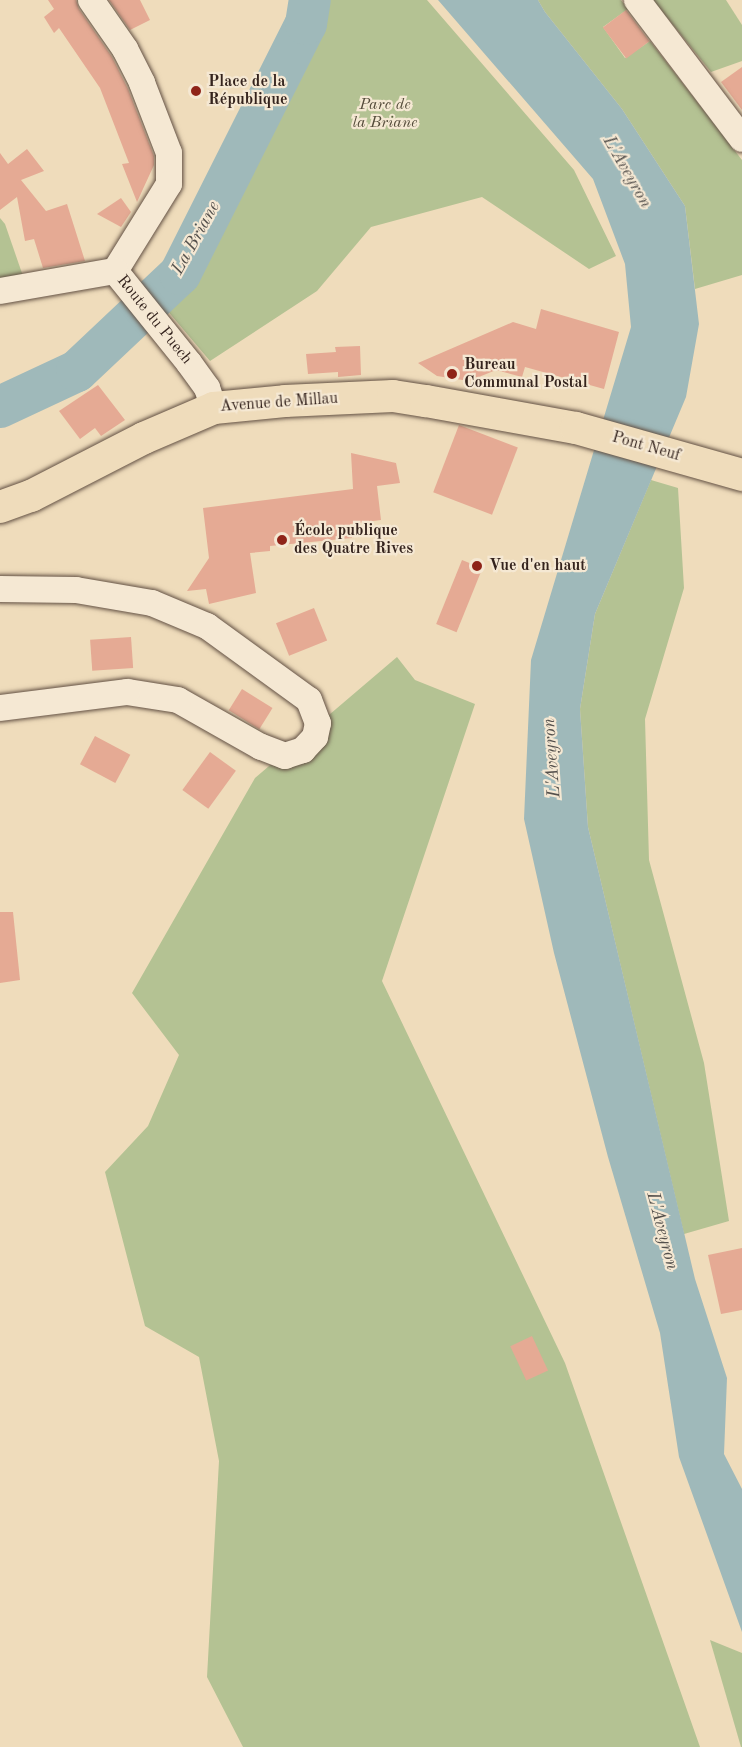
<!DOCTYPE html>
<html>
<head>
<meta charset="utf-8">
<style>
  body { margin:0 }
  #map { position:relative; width:742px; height:1747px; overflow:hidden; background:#efdcbb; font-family:"Old Standard TT",serif }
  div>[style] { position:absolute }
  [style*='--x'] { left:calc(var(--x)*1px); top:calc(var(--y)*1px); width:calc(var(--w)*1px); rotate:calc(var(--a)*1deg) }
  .green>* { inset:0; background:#b4c293 }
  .water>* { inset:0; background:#9fb9ba }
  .river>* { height:42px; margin:-21px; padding:0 21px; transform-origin:21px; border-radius:21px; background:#9fb9ba }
  .building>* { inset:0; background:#e5aa94; transform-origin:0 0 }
  .roads { filter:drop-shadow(0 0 2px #635144) drop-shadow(0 0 2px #635144) }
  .minor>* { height:26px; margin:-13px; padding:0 13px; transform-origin:13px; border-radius:13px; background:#f5e8d3 }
  .major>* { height:32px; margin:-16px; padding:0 16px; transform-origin:16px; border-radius:16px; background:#efdcbb }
  .dots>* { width:16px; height:16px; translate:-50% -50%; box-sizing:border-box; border:3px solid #f5e8d3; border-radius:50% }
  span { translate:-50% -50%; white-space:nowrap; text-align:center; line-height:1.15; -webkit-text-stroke:4.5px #f5e8d3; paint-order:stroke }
  .poi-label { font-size:16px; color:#34231d; font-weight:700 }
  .left { translate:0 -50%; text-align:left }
  .park-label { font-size:16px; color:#544b3a; font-style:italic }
  .street-label { font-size:16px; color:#34231d }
  .water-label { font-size:18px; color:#54504c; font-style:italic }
</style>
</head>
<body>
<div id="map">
  <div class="green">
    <div style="clip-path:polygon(320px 0,427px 0,574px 170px,616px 256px,589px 269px,482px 197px,371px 227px,317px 291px,210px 361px,166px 309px,184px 279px,312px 27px)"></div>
    <div style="clip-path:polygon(538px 0,621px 0,628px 9px,603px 27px,625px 58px,650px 41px,742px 160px,742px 275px,695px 289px,685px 206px,622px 109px,545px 12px)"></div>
    <div style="clip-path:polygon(653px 0,726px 0,742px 25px,742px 61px,711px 72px)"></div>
    <div style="clip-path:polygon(0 218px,5px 224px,24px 279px,0 283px)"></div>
    <div style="clip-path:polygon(651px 480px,678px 488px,684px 588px,645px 719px,649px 860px,704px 1063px,729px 1221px,684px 1234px,588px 827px,580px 709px,595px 614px)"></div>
    <div style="clip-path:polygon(397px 657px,415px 680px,475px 704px,382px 981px,565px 1363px,700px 1747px,243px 1747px,207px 1677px,219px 1461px,199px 1357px,145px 1326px,105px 1172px,148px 1126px,179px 1055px,132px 993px,255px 778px)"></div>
    <div style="clip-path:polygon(710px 1640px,742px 1653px,742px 1747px,741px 1747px)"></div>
  </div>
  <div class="water">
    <div style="clip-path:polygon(438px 0,538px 0,545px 12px,622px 109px,685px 206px,699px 324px,686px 397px,595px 614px,580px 709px,588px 827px,695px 1279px,727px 1378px,724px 1454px,742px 1489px,742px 1632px,679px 1457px,660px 1333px,608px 1157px,554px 953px,524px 819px,531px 660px,631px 327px,625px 264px,593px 179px)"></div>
  </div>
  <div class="river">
    <div style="--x:0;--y:407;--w:85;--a:-25.1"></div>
    <div style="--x:77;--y:371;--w:141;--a:-43.3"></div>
    <div style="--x:180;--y:274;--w:280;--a:-63.3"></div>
    <div style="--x:306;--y:24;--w:24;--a:-81"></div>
  </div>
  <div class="building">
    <div style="clip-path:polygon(48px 0,76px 0,79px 9px,112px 57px,128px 89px,154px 156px,154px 165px,137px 202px,122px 164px,129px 163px,100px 88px,59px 28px,54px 33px,44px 17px,54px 9px)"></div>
    <div style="clip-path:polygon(109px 0,140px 0,150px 20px,130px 30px)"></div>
    <div style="left:626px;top:10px;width:39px;height:29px;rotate:53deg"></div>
    <div style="clip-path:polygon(742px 67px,742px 110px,721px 82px)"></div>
    <div style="clip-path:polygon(27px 149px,44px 171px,21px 180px,46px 211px,67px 204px,85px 261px,43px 268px,34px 239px,25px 241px,17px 197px,0 210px,0 153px,8px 164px)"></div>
    <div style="clip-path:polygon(121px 198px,131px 212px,121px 227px,97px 214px)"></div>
    <div style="clip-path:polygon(541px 309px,619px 332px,604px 389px,525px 367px,522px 377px,496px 370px,469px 381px,437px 376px,418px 363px,513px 322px,536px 329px)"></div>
    <div style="clip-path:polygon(360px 346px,361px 375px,338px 377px,338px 372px,308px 374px,306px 354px,336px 352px,335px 347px)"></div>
    <div style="clip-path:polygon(98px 385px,125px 420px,101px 436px,95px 428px,80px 439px,59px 411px)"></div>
    <div style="left:459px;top:425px;width:63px;height:72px;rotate:21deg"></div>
    <div style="clip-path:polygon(351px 453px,396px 463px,400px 483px,377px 486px,381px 520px,350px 524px,352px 538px,270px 546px,270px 551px,250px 553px,256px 593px,209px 604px,206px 589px,187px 591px,209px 558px,203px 508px,353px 489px)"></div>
    <div style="left:462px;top:560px;width:22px;height:69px;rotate:22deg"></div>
    <div style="left:314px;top:608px;width:35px;height:41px;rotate:68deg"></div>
    <div style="left:131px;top:637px;width:31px;height:41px;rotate:86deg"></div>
    <div style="left:242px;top:689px;width:36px;height:25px;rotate:32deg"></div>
    <div style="left:95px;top:736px;width:40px;height:32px;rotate:28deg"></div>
    <div style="left:210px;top:752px;width:32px;height:47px;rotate:36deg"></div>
    <div style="clip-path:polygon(0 912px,13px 912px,20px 980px,0 983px)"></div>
    <div style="clip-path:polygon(742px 1248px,742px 1310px,721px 1314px,708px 1255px)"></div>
    <div style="left:532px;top:1336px;width:38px;height:24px;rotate:65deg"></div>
  </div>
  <div class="roads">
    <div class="minor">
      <div style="--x:91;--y:0;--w:60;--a:55.2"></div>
      <div style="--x:125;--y:49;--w:38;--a:63"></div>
      <div style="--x:142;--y:83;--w:75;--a:68.9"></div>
      <div style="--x:169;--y:153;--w:31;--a:90"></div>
      <div style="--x:169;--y:184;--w:102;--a:121.8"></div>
      <div style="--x:637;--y:0;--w:174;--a:52.9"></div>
      <div style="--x:115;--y:271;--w:118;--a:51.2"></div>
      <div style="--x:189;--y:363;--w:31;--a:54"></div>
      <div style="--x:207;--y:388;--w:21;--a:71"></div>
      <div style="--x:0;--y:291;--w:117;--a:-9.9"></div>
      <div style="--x:0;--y:589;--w:76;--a:0.8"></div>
      <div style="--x:76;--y:590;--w:77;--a:9.7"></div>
      <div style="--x:152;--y:603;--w:60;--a:22.7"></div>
      <div style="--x:207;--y:626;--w:126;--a:36"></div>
      <div style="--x:309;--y:700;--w:25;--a:69"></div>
      <div style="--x:318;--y:723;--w:14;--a:102"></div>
      <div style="--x:315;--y:737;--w:18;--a:133"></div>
      <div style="--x:303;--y:750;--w:19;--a:162"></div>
      <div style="--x:285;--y:756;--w:26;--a:-159"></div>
      <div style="--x:261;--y:747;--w:95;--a:-150.5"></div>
      <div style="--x:178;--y:700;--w:52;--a:-171.1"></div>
      <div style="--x:127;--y:692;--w:128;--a:172.8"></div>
    </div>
    <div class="major">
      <div style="--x:0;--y:507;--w:33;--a:-20"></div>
      <div style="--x:31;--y:496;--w:127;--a:-27.2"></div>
      <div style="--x:144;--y:438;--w:76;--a:-23.2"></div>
      <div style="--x:214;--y:408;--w:71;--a:-5.6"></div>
      <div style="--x:285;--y:401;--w:108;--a:-2.7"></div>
      <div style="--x:393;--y:396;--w:33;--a:9"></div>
      <div style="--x:426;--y:401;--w:152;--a:10.2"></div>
      <div style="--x:576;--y:428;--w:173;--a:15.8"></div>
    </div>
  </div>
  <div class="dots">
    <div style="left:196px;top:91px;background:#8f2418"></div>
    <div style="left:452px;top:374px;background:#8f2418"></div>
    <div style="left:282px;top:540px;background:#8f2418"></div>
    <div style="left:477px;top:566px;background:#8f2418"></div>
  </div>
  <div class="poi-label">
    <span class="left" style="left:208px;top:91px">Place de la<br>République</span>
    <span class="left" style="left:464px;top:374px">Bureau<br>Communal Postal</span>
    <span class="left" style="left:294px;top:540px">École publique<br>des Quatre Rives</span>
    <span class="left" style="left:489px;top:566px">Vue d'en haut</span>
  </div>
  <div class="park-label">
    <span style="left:385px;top:114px">Parc de<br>la Briane</span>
  </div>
  <div class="street-label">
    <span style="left:154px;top:320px;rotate:51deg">Route du Puech</span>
    <span style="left:279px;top:403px;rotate:-4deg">Avenue de Millau</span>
    <span style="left:646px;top:447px;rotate:16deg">Pont Neuf</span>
  </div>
  <div class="water-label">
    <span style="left:627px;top:172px;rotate:60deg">L'Aveyron</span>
    <span style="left:196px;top:238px;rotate:-61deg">La Briane</span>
    <span style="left:552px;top:758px;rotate:-94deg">L'Aveyron</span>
    <span style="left:662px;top:1231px;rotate:75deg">L'Aveyron</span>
  </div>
</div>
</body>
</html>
